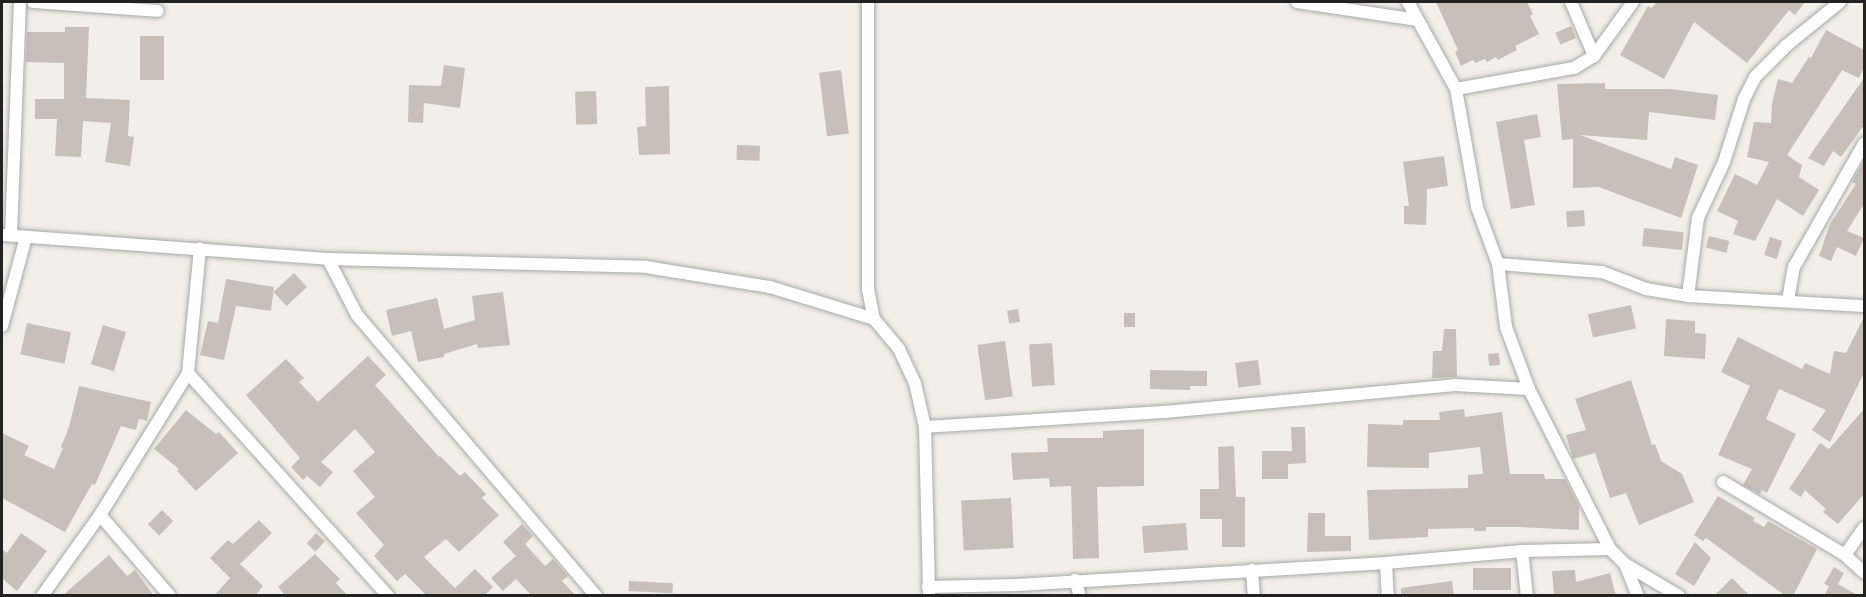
<!DOCTYPE html>
<html>
<head>
<meta charset="utf-8">
<style>
  body { margin:0 }
  #map { position:relative; width:1866px; height:597px; overflow:hidden; background:#f2efe9; font-family:"Archivo Narrow",sans-serif }
  div>[style] { position:absolute }
  [style*='--x'] { left:calc(var(--x)*1px); top:calc(var(--y)*1px); width:calc(var(--w)*1px); rotate:calc(var(--a)*1deg) }
  .building>* { inset:0; background:#c7bfb8; transform-origin:0 0 }
  .roads { filter:drop-shadow(0 0 2px #a9a9a9) drop-shadow(0 0 2px #a9a9a9) }
  .minor>* { height:12px; margin:-6px; padding:0 6px; transform-origin:6px; border-radius:6px; background:#fff }
  span { translate:-50% -50%; white-space:nowrap; text-align:center; line-height:1.15; -webkit-text-stroke:4.5px #fff; paint-order:stroke }
  .frame { position:absolute; inset:0; border:3px solid #222; pointer-events:none }
</style>
</head>
<body>
<div id="map">
  <div class="building">
    <div style="clip-path:polygon(1436px 2px,1527px 2px,1533px 14px,1530px 16px,1539px 34px,1515px 46px,1517px 50px,1498px 60px,1496px 57px,1487px 62px,1485px 59px,1475px 63px,1473px 60px,1461px 66px,1455px 52px,1458px 50px)"></div>
    <div style="clip-path:polygon(1656px 2px,1805px 2px,1795px 15px,1789px 10px,1747px 63px,1694px 22px,1664px 79px,1620px 55px,1648px 6px,1652px 8px)"></div>
    <div style="left:1571px;top:26px;width:13px;height:17px;rotate:67deg"></div>
    <div style="clip-path:polygon(65px 27px,89px 27px,86px 98px,130px 100px,128px 136px,134px 137px,130px 166px,105px 162px,111px 123px,83px 121px,81px 157px,55px 156px,57px 119px,35px 119px,35px 99px,64px 99px,64px 63px,26px 62px,27px 32px,65px 32px)"></div>
    <div style="clip-path:polygon(1826px 30px,1864px 50px,1864px 67px,1859px 78px,1842px 70px,1787px 155px,1802px 165px,1799px 177px,1819px 190px,1803px 216px,1777px 199px,1755px 241px,1733px 234px,1738px 221px,1717px 211px,1735px 174px,1757px 185px,1769px 162px,1747px 157px,1754px 122px,1771px 123px,1772px 103px,1778px 79px,1792px 83px,1809px 57px,1811px 58px)"></div>
    <div style="left:140px;top:36px;width:24px;height:44px"></div>
    <div style="clip-path:polygon(444px 65px,465px 68px,460px 108px,424px 103px,423px 123px,408px 122px,409px 85px,441px 86px)"></div>
    <div style="left:841px;top:70px;width:64px;height:22px;rotate:83deg"></div>
    <div style="clip-path:polygon(1864px 78px,1864px 125px,1841px 157px,1833px 151px,1824px 166px,1808px 158px)"></div>
    <div style="clip-path:polygon(1605px 83px,1605px 89px,1670px 89px,1718px 95px,1715px 120px,1649px 112px,1647px 140px,1580px 135px,1671px 169px,1675px 157px,1698px 165px,1681px 218px,1599px 187px,1573px 188px,1573px 139px,1562px 140px,1557px 84px)"></div>
    <div style="clip-path:polygon(669px 86px,670px 154px,639px 155px,637px 127px,646px 126px,645px 87px)"></div>
    <div style="left:596px;top:91px;width:33px;height:21px;rotate:88deg"></div>
    <div style="clip-path:polygon(1537px 114px,1541px 137px,1524px 140px,1535px 205px,1511px 209px,1496px 122px)"></div>
    <div style="left:737px;top:145px;width:23px;height:15px;rotate:2deg"></div>
    <div style="clip-path:polygon(1444px 156px,1448px 186px,1427px 189px,1426px 225px,1404px 224px,1404px 206px,1409px 206px,1403px 162px)"></div>
    <div style="clip-path:polygon(1864px 161px,1864px 204px,1847px 231px,1864px 238px,1856px 256px,1837px 247px,1831px 261px,1819px 256px,1830px 224px,1856px 184px,1852px 182px)"></div>
    <div style="left:1584px;top:210px;width:16px;height:18px;rotate:86deg"></div>
    <div style="left:1644px;top:228px;width:40px;height:18px;rotate:6deg"></div>
    <div style="left:1709px;top:236px;width:21px;height:12px;rotate:14deg"></div>
    <div style="left:1770px;top:237px;width:13px;height:19px;rotate:18deg"></div>
    <div style="left:294px;top:273px;width:19px;height:28px;rotate:47deg"></div>
    <div style="clip-path:polygon(226px 279px,274px 287px,271px 311px,236px 306px,224px 360px,200px 355px,208px 321px,218px 323px)"></div>
    <div style="clip-path:polygon(503px 292px,510px 345px,478px 348px,477px 344px,444px 354px,444px 357px,418px 362px,411px 331px,392px 336px,386px 310px,437px 298px,444px 329px,475px 320px,472px 296px)"></div>
    <div style="left:1631px;top:305px;width:24px;height:44px;rotate:78deg"></div>
    <div style="left:1018px;top:309px;width:13px;height:11px;rotate:81deg"></div>
    <div style="left:1124px;top:313px;width:11px;height:14px"></div>
    <div style="clip-path:polygon(1864px 317px,1864px 373px,1830px 442px,1812px 430px,1826px 410px,1779px 389px,1766px 419px,1796px 434px,1767px 493px,1762px 490px,1760px 494px,1743px 485px,1752px 469px,1718px 455px,1750px 386px,1721px 372px,1738px 337px,1802px 369px,1805px 363px,1830px 374px,1834px 351px,1846px 353px)"></div>
    <div style="clip-path:polygon(1666px 319px,1695px 321px,1695px 333px,1706px 334px,1705px 359px,1664px 356px)"></div>
    <div style="left:27px;top:323px;width:45px;height:32px;rotate:12deg"></div>
    <div style="left:103px;top:325px;width:24px;height:41px;rotate:17deg"></div>
    <div style="clip-path:polygon(1444px 329px,1456px 329px,1457px 377px,1432px 378px,1433px 351px,1442px 351px)"></div>
    <div style="left:1005px;top:341px;width:56px;height:28px;rotate:82deg"></div>
    <div style="left:1052px;top:343px;width:42px;height:23px;rotate:86deg"></div>
    <div style="left:1499px;top:353px;width:12px;height:11px;rotate:85deg"></div>
    <div style="clip-path:polygon(368px 356px,386px 375px,375px 385px,439px 457px,440px 456px,460px 476px,465px 472px,486px 494px,482px 498px,499px 515px,459px 552px,446px 539px,424px 557px,455px 588px,475px 569px,493px 587px,484px 596px,427px 596px,405px 574px,397px 581px,374px 556px,384px 545px,356px 513px,375px 497px,353px 471px,375px 452px,355px 429px,321px 462px,333px 472px,320px 487px,307px 476px,303px 480px,291px 467px,300px 458px,246px 395px,286px 359px,304px 378px,299px 382px,318px 402px)"></div>
    <div style="left:1258px;top:360px;width:25px;height:23px;rotate:83deg"></div>
    <div style="clip-path:polygon(1150px 370px,1207px 371px,1207px 386px,1190px 386px,1190px 390px,1150px 389px)"></div>
    <div style="clip-path:polygon(1631px 380px,1652px 445px,1655px 444px,1661px 461px,1682px 474px,1694px 502px,1639px 525px,1626px 493px,1610px 498px,1595px 453px,1573px 459px,1566px 435px,1586px 430px,1575px 399px)"></div>
    <div style="clip-path:polygon(79px 386px,151px 402px,147px 421px,139px 419px,136px 430px,121px 426px,95px 485px,92px 484px,65px 532px,2px 498px,2px 433px,29px 446px,24px 455px,54px 469px,63px 448px,61px 447px,69px 427px)"></div>
    <div style="clip-path:polygon(1464px 409px,1465px 417px,1502px 412px,1510px 474px,1544px 474px,1545px 479px,1565px 479px,1579px 506px,1579px 530px,1519px 527px,1486px 527px,1486px 531px,1474px 531px,1474px 528px,1428px 529px,1428px 537px,1369px 540px,1367px 490px,1468px 488px,1468px 475px,1483px 474px,1480px 447px,1429px 453px,1429px 468px,1367px 467px,1368px 424px,1403px 425px,1403px 420px,1440px 420px,1439px 412px)"></div>
    <div style="clip-path:polygon(1864px 409px,1864px 494px,1838px 524px,1823px 512px,1826px 509px,1805px 490px,1801px 497px,1789px 489px,1820px 443px,1829px 449px)"></div>
    <div style="clip-path:polygon(186px 410px,216px 434px,219px 432px,238px 453px,196px 491px,177px 471px,179px 469px,154px 449px)"></div>
    <div style="clip-path:polygon(1291px 427px,1305px 427px,1306px 463px,1288px 464px,1288px 479px,1262px 479px,1262px 451px,1292px 451px)"></div>
    <div style="clip-path:polygon(1144px 429px,1144px 486px,1097px 487px,1099px 558px,1073px 559px,1071px 486px,1050px 487px,1049px 478px,1013px 480px,1011px 453px,1048px 452px,1047px 438px,1103px 438px,1103px 431px)"></div>
    <div style="clip-path:polygon(1234px 446px,1236px 497px,1245px 497px,1245px 547px,1222px 547px,1222px 519px,1200px 519px,1200px 489px,1219px 489px,1218px 447px)"></div>
    <div style="clip-path:polygon(1718px 496px,1755px 518px,1753px 521px,1764px 527px,1768px 521px,1817px 549px,1793px 596px,1786px 596px,1706px 538px,1703px 541px,1694px 535px)"></div>
    <div style="left:1011px;top:498px;width:50px;height:50px;rotate:87deg"></div>
    <div style="left:162px;top:510px;width:16px;height:20px;rotate:45deg"></div>
    <div style="clip-path:polygon(1308px 513px,1325px 513px,1325px 536px,1351px 536px,1351px 551px,1307px 552px)"></div>
    <div style="clip-path:polygon(259px 520px,272px 533px,240px 564px,263px 586px,255px 596px,214px 596px,230px 578px,210px 558px,228px 540px,233px 544px)"></div>
    <div style="left:1186px;top:523px;width:27px;height:44px;rotate:86deg"></div>
    <div style="clip-path:polygon(522px 524px,533px 536px,525px 544px,545px 566px,553px 559px,568px 576px,562px 581px,576px 596px,532px 596px,516px 579px,503px 591px,491px 578px,516px 556px,503px 542px)"></div>
    <div style="clip-path:polygon(21px 533px,47px 551px,17px 591px,2px 578px,2px 549px,7px 553px)"></div>
    <div style="left:316px;top:533px;width:12px;height:14px;rotate:42deg"></div>
    <div style="clip-path:polygon(1695px 542px,1711px 558px,1694px 586px,1675px 574px)"></div>
    <div style="clip-path:polygon(315px 554px,340px 579px,336px 583px,348px 596px,286px 596px,278px 587px)"></div>
    <div style="clip-path:polygon(109px 555px,127px 576px,135px 570px,154px 596px,62px 596px)"></div>
    <div style="clip-path:polygon(1834px 567px,1844px 573px,1838px 584px,1859px 596px,1824px 596px,1829px 586px,1824px 584px)"></div>
    <div style="left:1511px;top:568px;width:22px;height:38px;rotate:90deg"></div>
    <div style="clip-path:polygon(1575px 570px,1576px 582px,1610px 573px,1616px 596px,1554px 596px,1552px 571px)"></div>
    <div style="clip-path:polygon(1732px 578px,1750px 596px,1714px 596px)"></div>
    <div style="left:629px;top:581px;width:44px;height:10px;rotate:3deg"></div>
    <div style="clip-path:polygon(1452px 581px,1454px 596px,1401px 596px,1401px 588px)"></div>
  </div>
  <div class="roads">
    <div class="minor">
      <div style="--x:33;--y:2;--w:125;--a:4.1"></div>
      <div style="--x:868;--y:2;--w:287;--a:90"></div>
      <div style="--x:868;--y:289;--w:31;--a:79"></div>
      <div style="--x:874;--y:319;--w:39;--a:50"></div>
      <div style="--x:899;--y:349;--w:38;--a:65"></div>
      <div style="--x:915;--y:383;--w:45;--a:77.2"></div>
      <div style="--x:925;--y:427;--w:169;--a:88.6"></div>
      <div style="--x:1297;--y:2;--w:122;--a:8.5"></div>
      <div style="--x:1408;--y:2;--w:99;--a:61.1"></div>
      <div style="--x:1456;--y:89;--w:120;--a:79.9"></div>
      <div style="--x:1477;--y:207;--w:61;--a:69.8"></div>
      <div style="--x:1571;--y:2;--w:59;--a:66.9"></div>
      <div style="--x:1456;--y:89;--w:120;--a:-10.1"></div>
      <div style="--x:1574;--y:68;--w:23;--a:-31"></div>
      <div style="--x:1594;--y:56;--w:67;--a:-54.2"></div>
      <div style="--x:2;--y:235;--w:327;--a:4.2"></div>
      <div style="--x:328;--y:259;--w:63;--a:62.6"></div>
      <div style="--x:357;--y:315;--w:369;--a:49.6"></div>
      <div style="--x:11;--y:235;--w:233;--a:-87.8"></div>
      <div style="--x:328;--y:259;--w:318;--a:1.4"></div>
      <div style="--x:646;--y:267;--w:126;--a:9.2"></div>
      <div style="--x:770;--y:287;--w:109;--a:17.1"></div>
      <div style="--x:1688;--y:296;--w:79;--a:-82.7"></div>
      <div style="--x:1698;--y:218;--w:62;--a:-65.1"></div>
      <div style="--x:1724;--y:162;--w:66;--a:-72.4"></div>
      <div style="--x:1744;--y:99;--w:25;--a:-63"></div>
      <div style="--x:1755;--y:77;--w:45;--a:-45"></div>
      <div style="--x:1787;--y:45;--w:68;--a:-39.1"></div>
      <div style="--x:1788;--y:300;--w:34;--a:-80"></div>
      <div style="--x:1794;--y:267;--w:142;--a:-60.4"></div>
      <div style="--x:2;--y:326;--w:92;--a:-74.9"></div>
      <div style="--x:188;--y:373;--w:300;--a:48.1"></div>
      <div style="--x:925;--y:427;--w:240;--a:-3.6"></div>
      <div style="--x:1165;--y:412;--w:291;--a:-5.3"></div>
      <div style="--x:1455;--y:385;--w:74;--a:3.1"></div>
      <div style="--x:1723;--y:482;--w:142;--a:30.9"></div>
      <div style="--x:1845;--y:555;--w:26;--a:43"></div>
      <div style="--x:100;--y:515;--w:107;--a:49.2"></div>
      <div style="--x:1522;--y:551;--w:45;--a:83.7"></div>
      <div style="--x:1845;--y:555;--w:33;--a:-55"></div>
      <div style="--x:1386;--y:563;--w:33;--a:87"></div>
      <div style="--x:1625;--y:564;--w:35;--a:68"></div>
      <div style="--x:1252;--y:570;--w:26;--a:86"></div>
      <div style="--x:1075;--y:580;--w:17;--a:73"></div>
      <div style="--x:928;--y:587;--w:89;--a:-1.3"></div>
      <div style="--x:1017;--y:585;--w:370;--a:-3.4"></div>
      <div style="--x:1386;--y:563;--w:137;--a:-5"></div>
      <div style="--x:1522;--y:551;--w:88;--a:-1.3"></div>
      <div style="--x:42;--y:596;--w:100;--a:-54.4"></div>
      <div style="--x:100;--y:515;--w:167;--a:-58.2"></div>
      <div style="--x:188;--y:373;--w:125;--a:-84.5"></div>
      <div style="--x:1679;--y:596;--w:63;--a:-149.3"></div>
      <div style="--x:1625;--y:564;--w:21;--a:-135"></div>
      <div style="--x:1610;--y:549;--w:179;--a:-116.9"></div>
      <div style="--x:1529;--y:389;--w:66;--a:-110.4"></div>
      <div style="--x:1506;--y:327;--w:64;--a:-97.2"></div>
      <div style="--x:1498;--y:264;--w:104;--a:4.4"></div>
      <div style="--x:1602;--y:272;--w:47;--a:21.1"></div>
      <div style="--x:1646;--y:289;--w:43;--a:9.5"></div>
      <div style="--x:1688;--y:296;--w:176;--a:3.3"></div>
    </div>
  </div>
  <div class="frame"></div>
</div>
</body>
</html>
